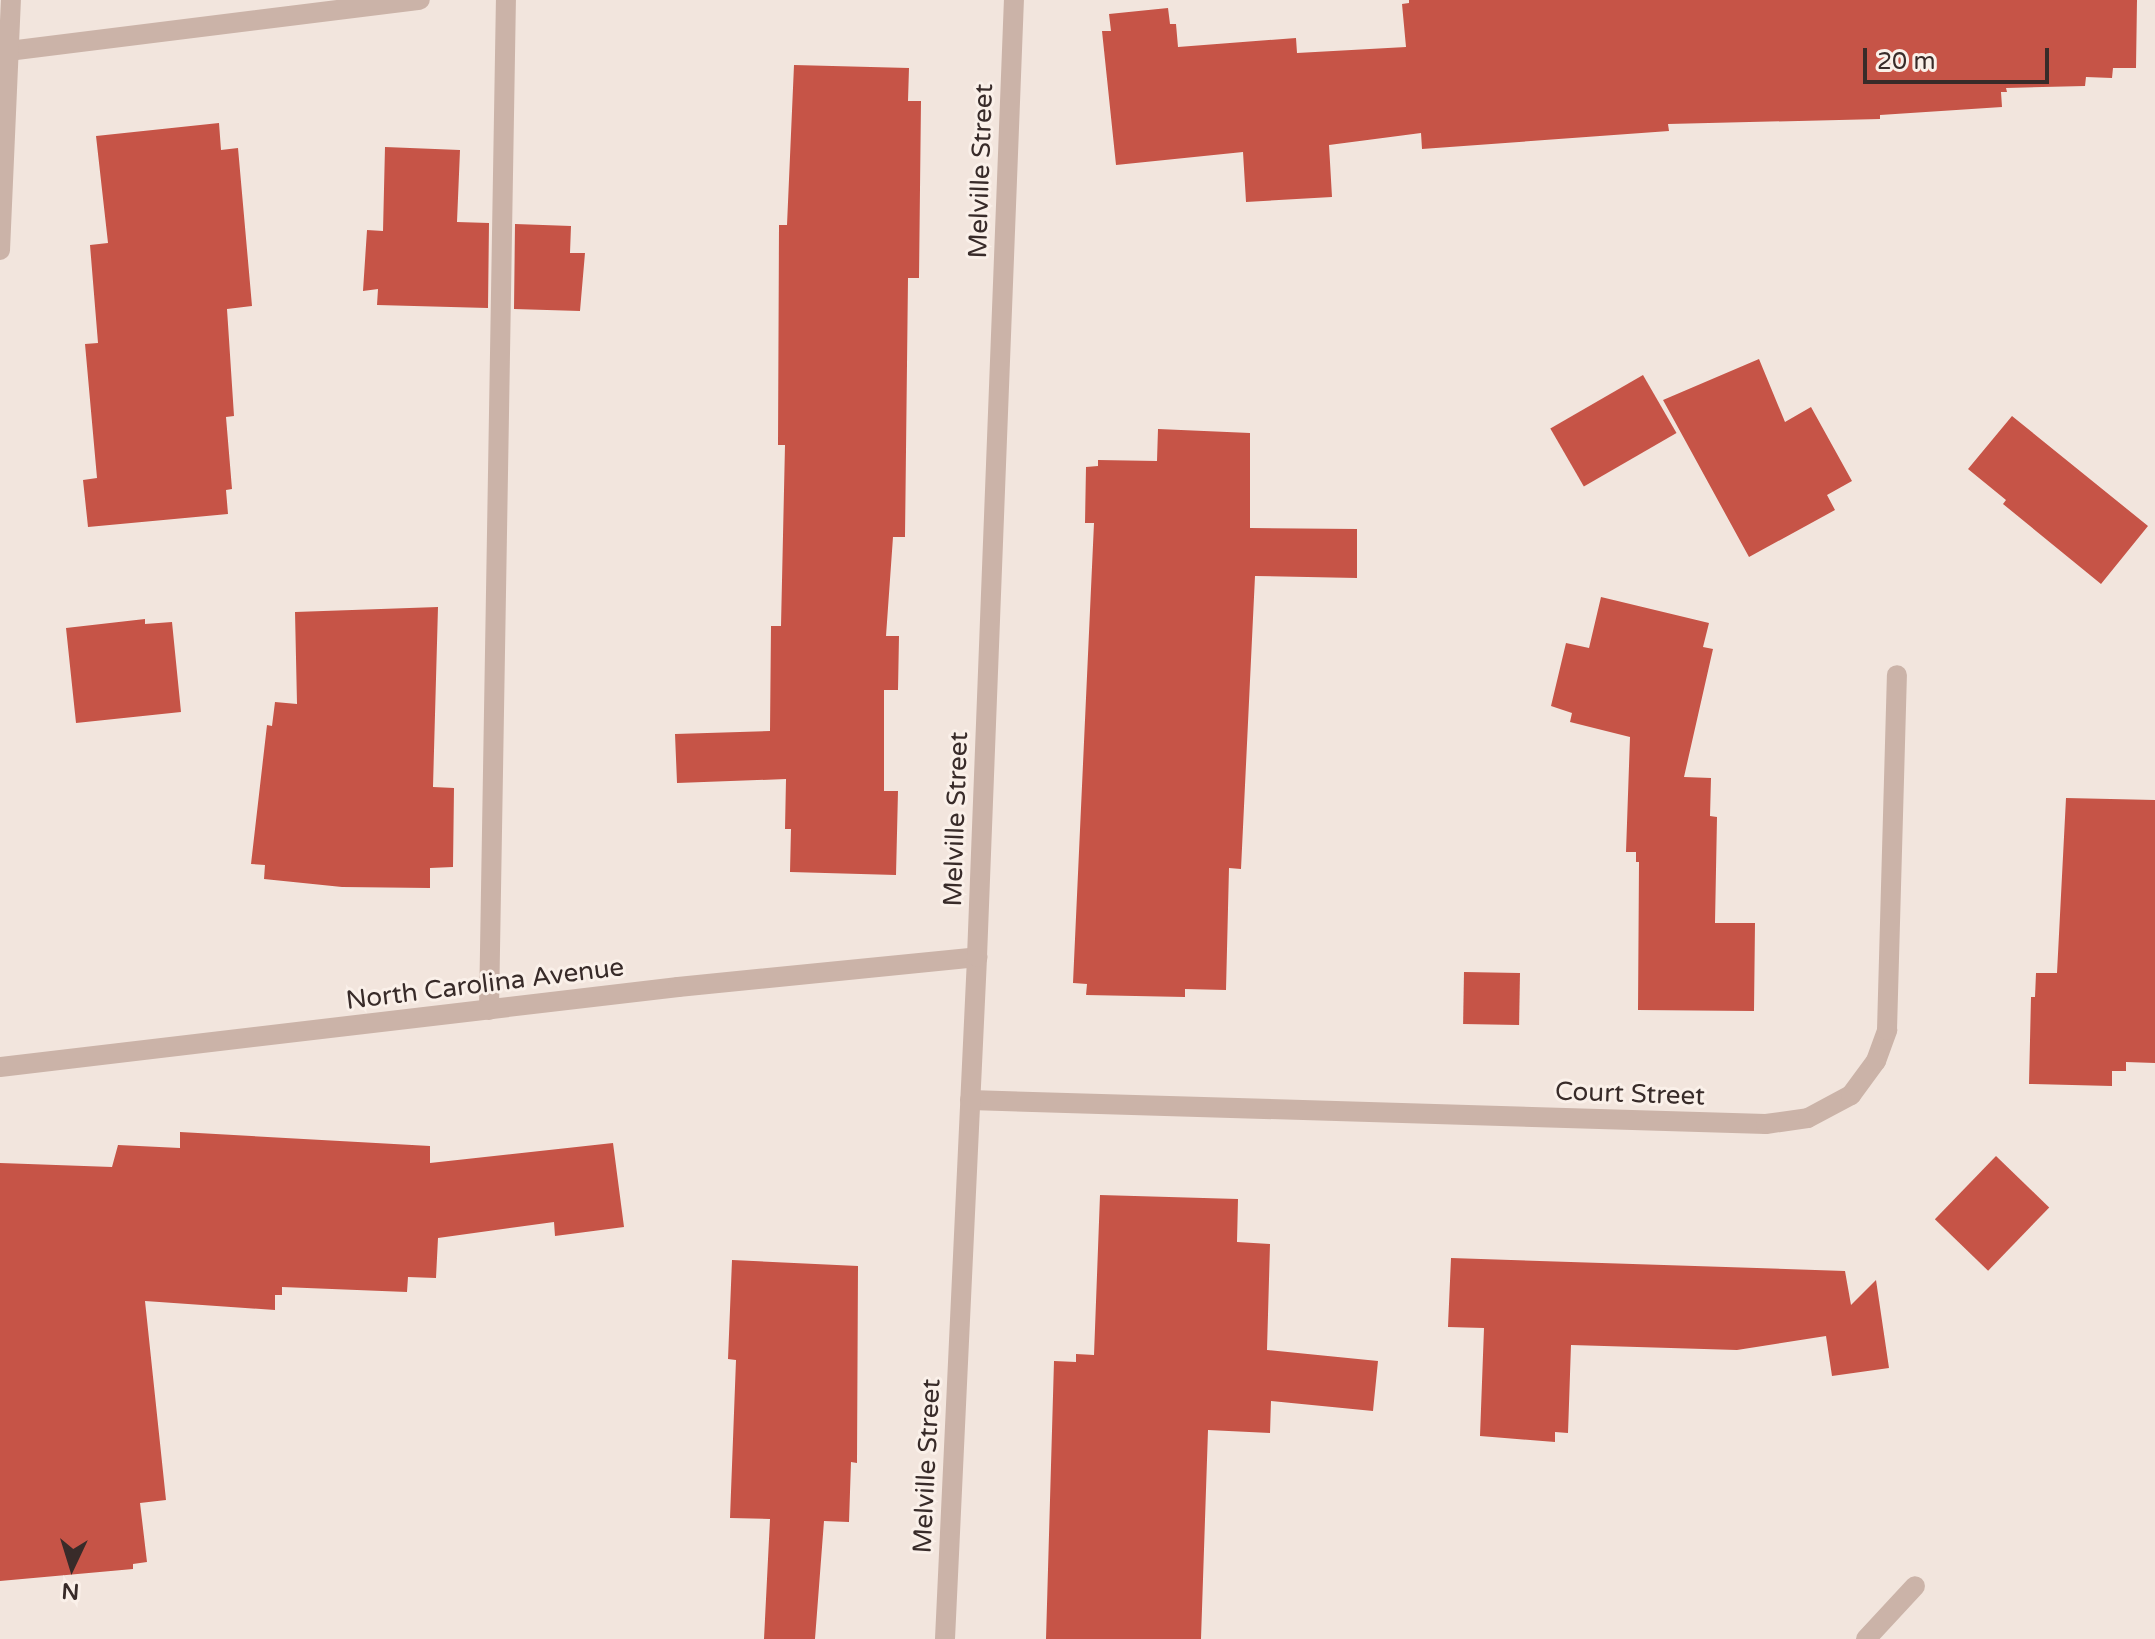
<!DOCTYPE html>
<html>
<head>
<meta charset="utf-8">
<style>
  body { margin:0 }
  #map { position:relative; width:2155px; height:1639px; overflow:hidden; background:#f2e5dd; font-family:"Varela Round",sans-serif }
  div>[style] { position:absolute }
  [style*='--x'] { left:calc(var(--x)*1px); top:calc(var(--y)*1px); width:calc(var(--w)*1px); rotate:calc(var(--a)*1deg) }
  .building>* { inset:0; background:#c65447; transform-origin:0 0 }
  .lane>* { height:20px; margin:-10px; padding:0 10px; transform-origin:10px; border-radius:10px; background:#cbb3a8 }
  .street>* { height:20px; margin:-10px; padding:0 10px; transform-origin:10px; border-radius:10px; background:#cbb3a8 }
  span { translate:-50% -50%; white-space:nowrap; text-align:center; line-height:1.15; -webkit-text-stroke:6px #faf0e9; paint-order:stroke }
  .street-label { font-size:26px; color:#382b29 }
  .north { position:absolute; left:32px; top:1527px; width:80px; height:80px; -webkit-text-stroke:6px #faf0e9; paint-order:stroke; rotate:184deg; font-size:22px; font-weight:700; line-height:32px; text-align:center; color:#382b29 }
  .north::after { content:''; display:block; margin:auto; width:28px; height:36px; background:#382b29; clip-path:polygon(50% 0,100% 100%,50% 72%,0 100%) }
  .scale { position:absolute; left:1863px; top:48px; width:186px; height:36px; box-sizing:border-box; border:4px solid #382b29; border-top:0; padding-left:10px; font-size:24px; line-height:28px; white-space:nowrap; color:#382b29; -webkit-text-stroke:6px #faf0e9; paint-order:stroke }
</style>
</head>
<body>
<div id="map">
  <div class="building">
    <div style="clip-path:polygon(1409px 0,2137px 0,2136px 68px,2113px 68px,2112px 78px,2086px 77px,2085px 86px,2006px 88px,2007px 92px,2001px 92px,2002px 107px,1880px 115px,1880px 119px,1668px 124px,1669px 131px,1422px 149px,1421px 133px,1329px 145px,1332px 197px,1246px 202px,1243px 152px,1116px 165px,1102px 31px,1111px 31px,1109px 14px,1168px 8px,1170px 24px,1176px 24px,1178px 47px,1296px 38px,1297px 53px,1406px 47px,1402px 4px,1409px 3px)"></div>
    <div style="clip-path:polygon(794px 65px,909px 68px,908px 101px,921px 101px,919px 278px,908px 278px,905px 537px,893px 537px,886px 636px,899px 636px,898px 690px,884px 690px,884px 791px,898px 791px,896px 875px,790px 872px,791px 829px,785px 829px,786px 779px,677px 783px,675px 734px,770px 731px,771px 626px,781px 626px,785px 445px,778px 445px,779px 225px,787px 225px)"></div>
    <div style="clip-path:polygon(219px 123px,221px 150px,238px 148px,252px 306px,227px 309px,234px 416px,226px 417px,232px 489px,226px 490px,228px 514px,88px 527px,83px 480px,97px 478px,85px 344px,98px 343px,90px 245px,108px 243px,96px 136px)"></div>
    <div style="clip-path:polygon(385px 147px,460px 150px,457px 222px,489px 223px,488px 308px,377px 305px,378px 289px,363px 291px,367px 230px,383px 231px)"></div>
    <div style="clip-path:polygon(515px 224px,571px 226px,570px 253px,585px 253px,580px 311px,514px 309px)"></div>
    <div style="clip-path:polygon(1759px 359px,1785px 422px,1811px 407px,1852px 481px,1827px 495px,1835px 510px,1749px 557px,1663px 400px)"></div>
    <div style="left:1643px;top:375px;width:67px;height:107px;rotate:60deg"></div>
    <div style="clip-path:polygon(2012px 416px,2148px 526px,2101px 584px,2003px 504px,2006px 500px,1968px 469px)"></div>
    <div style="clip-path:polygon(1158px 429px,1250px 433px,1250px 528px,1357px 529px,1357px 578px,1255px 576px,1241px 869px,1229px 868px,1226px 990px,1185px 989px,1185px 997px,1086px 995px,1087px 984px,1073px 983px,1094px 523px,1085px 523px,1086px 467px,1098px 466px,1098px 460px,1157px 461px)"></div>
    <div style="clip-path:polygon(1601px 597px,1709px 623px,1703px 647px,1713px 649px,1684px 777px,1711px 778px,1710px 816px,1717px 817px,1715px 923px,1755px 923px,1754px 1011px,1638px 1010px,1639px 862px,1636px 862px,1636px 852px,1626px 852px,1630px 737px,1570px 722px,1572px 713px,1551px 706px,1566px 643px,1589px 648px)"></div>
    <div style="clip-path:polygon(438px 607px,433px 787px,454px 788px,453px 867px,430px 868px,430px 888px,342px 887px,264px 879px,265px 865px,251px 864px,267px 725px,272px 726px,275px 702px,297px 704px,295px 612px)"></div>
    <div style="clip-path:polygon(145px 619px,145px 624px,172px 622px,181px 712px,76px 723px,66px 628px)"></div>
    <div style="clip-path:polygon(2066px 798px,2155px 800px,2155px 1063px,2126px 1062px,2126px 1071px,2112px 1071px,2112px 1086px,2029px 1084px,2031px 997px,2035px 997px,2036px 973px,2057px 973px)"></div>
    <div style="left:1464px;top:972px;width:56px;height:52px;rotate:1deg"></div>
    <div style="clip-path:polygon(180px 1132px,430px 1146px,430px 1163px,613px 1143px,624px 1227px,555px 1236px,554px 1222px,438px 1238px,436px 1278px,408px 1277px,407px 1292px,282px 1287px,282px 1295px,275px 1295px,275px 1310px,145px 1301px,166px 1500px,140px 1503px,147px 1562px,133px 1564px,133px 1569px,0 1581px,0 1163px,112px 1167px,118px 1145px,180px 1148px)"></div>
    <div style="left:1996px;top:1156px;width:74px;height:88px;rotate:44deg"></div>
    <div style="clip-path:polygon(1100px 1195px,1238px 1199px,1237px 1242px,1270px 1244px,1267px 1350px,1378px 1361px,1373px 1411px,1271px 1401px,1270px 1433px,1208px 1430px,1201px 1639px,1046px 1639px,1054px 1361px,1076px 1362px,1076px 1354px,1094px 1355px)"></div>
    <div style="clip-path:polygon(1451px 1258px,1845px 1271px,1851px 1305px,1876px 1280px,1889px 1368px,1832px 1376px,1826px 1336px,1737px 1350px,1571px 1345px,1568px 1433px,1555px 1432px,1555px 1442px,1480px 1436px,1484px 1328px,1448px 1327px)"></div>
    <div style="clip-path:polygon(732px 1260px,858px 1266px,857px 1463px,851px 1462px,849px 1522px,824px 1521px,815px 1639px,764px 1639px,770px 1519px,730px 1518px,736px 1360px,728px 1359px)"></div>
  </div>
  <div class="lane">
    <div style="--x:489;--y:1010;--w:1010;--a:-89.04"></div>
    <div style="--x:1866;--y:1639;--w:72;--a:-47.2"></div>
  </div>
  <div class="street">
    <div style="--x:0;--y:52;--w:423;--a:-7.1"></div>
    <div style="--x:0;--y:250;--w:250;--a:-87.5"></div>
    <div style="--x:0;--y:1067;--w:683;--a:-6.73"></div>
    <div style="--x:678;--y:987;--w:301;--a:-5.7"></div>
    <div style="--x:970;--y:1100;--w:796;--a:1.73"></div>
    <div style="--x:1766;--y:1124;--w:42;--a:-8.1"></div>
    <div style="--x:1808;--y:1118;--w:49;--a:-28.1"></div>
    <div style="--x:1851;--y:1095;--w:42;--a:-53.7"></div>
    <div style="--x:1876;--y:1061;--w:33;--a:-70"></div>
    <div style="--x:1887;--y:1030;--w:355;--a:-88.4"></div>
    <div style="--x:945;--y:1639;--w:683;--a:-87.31"></div>
    <div style="--x:977;--y:957;--w:958;--a:-87.79"></div>
  </div>
  <div class="street-label">
    <span style="left:981px;top:171px;rotate:-88deg">Melville Street</span>
    <span style="left:956px;top:819px;rotate:-88deg">Melville Street</span>
    <span style="left:485px;top:984px;rotate:-7deg">North Carolina Avenue</span>
    <span style="left:1630px;top:1094px;rotate:2deg">Court Street</span>
    <span style="left:927px;top:1466px;rotate:-87deg">Melville Street</span>
  </div>
  <div class="north">N</div>
  <div class="scale">20 m</div>
</div>
</body>
</html>
